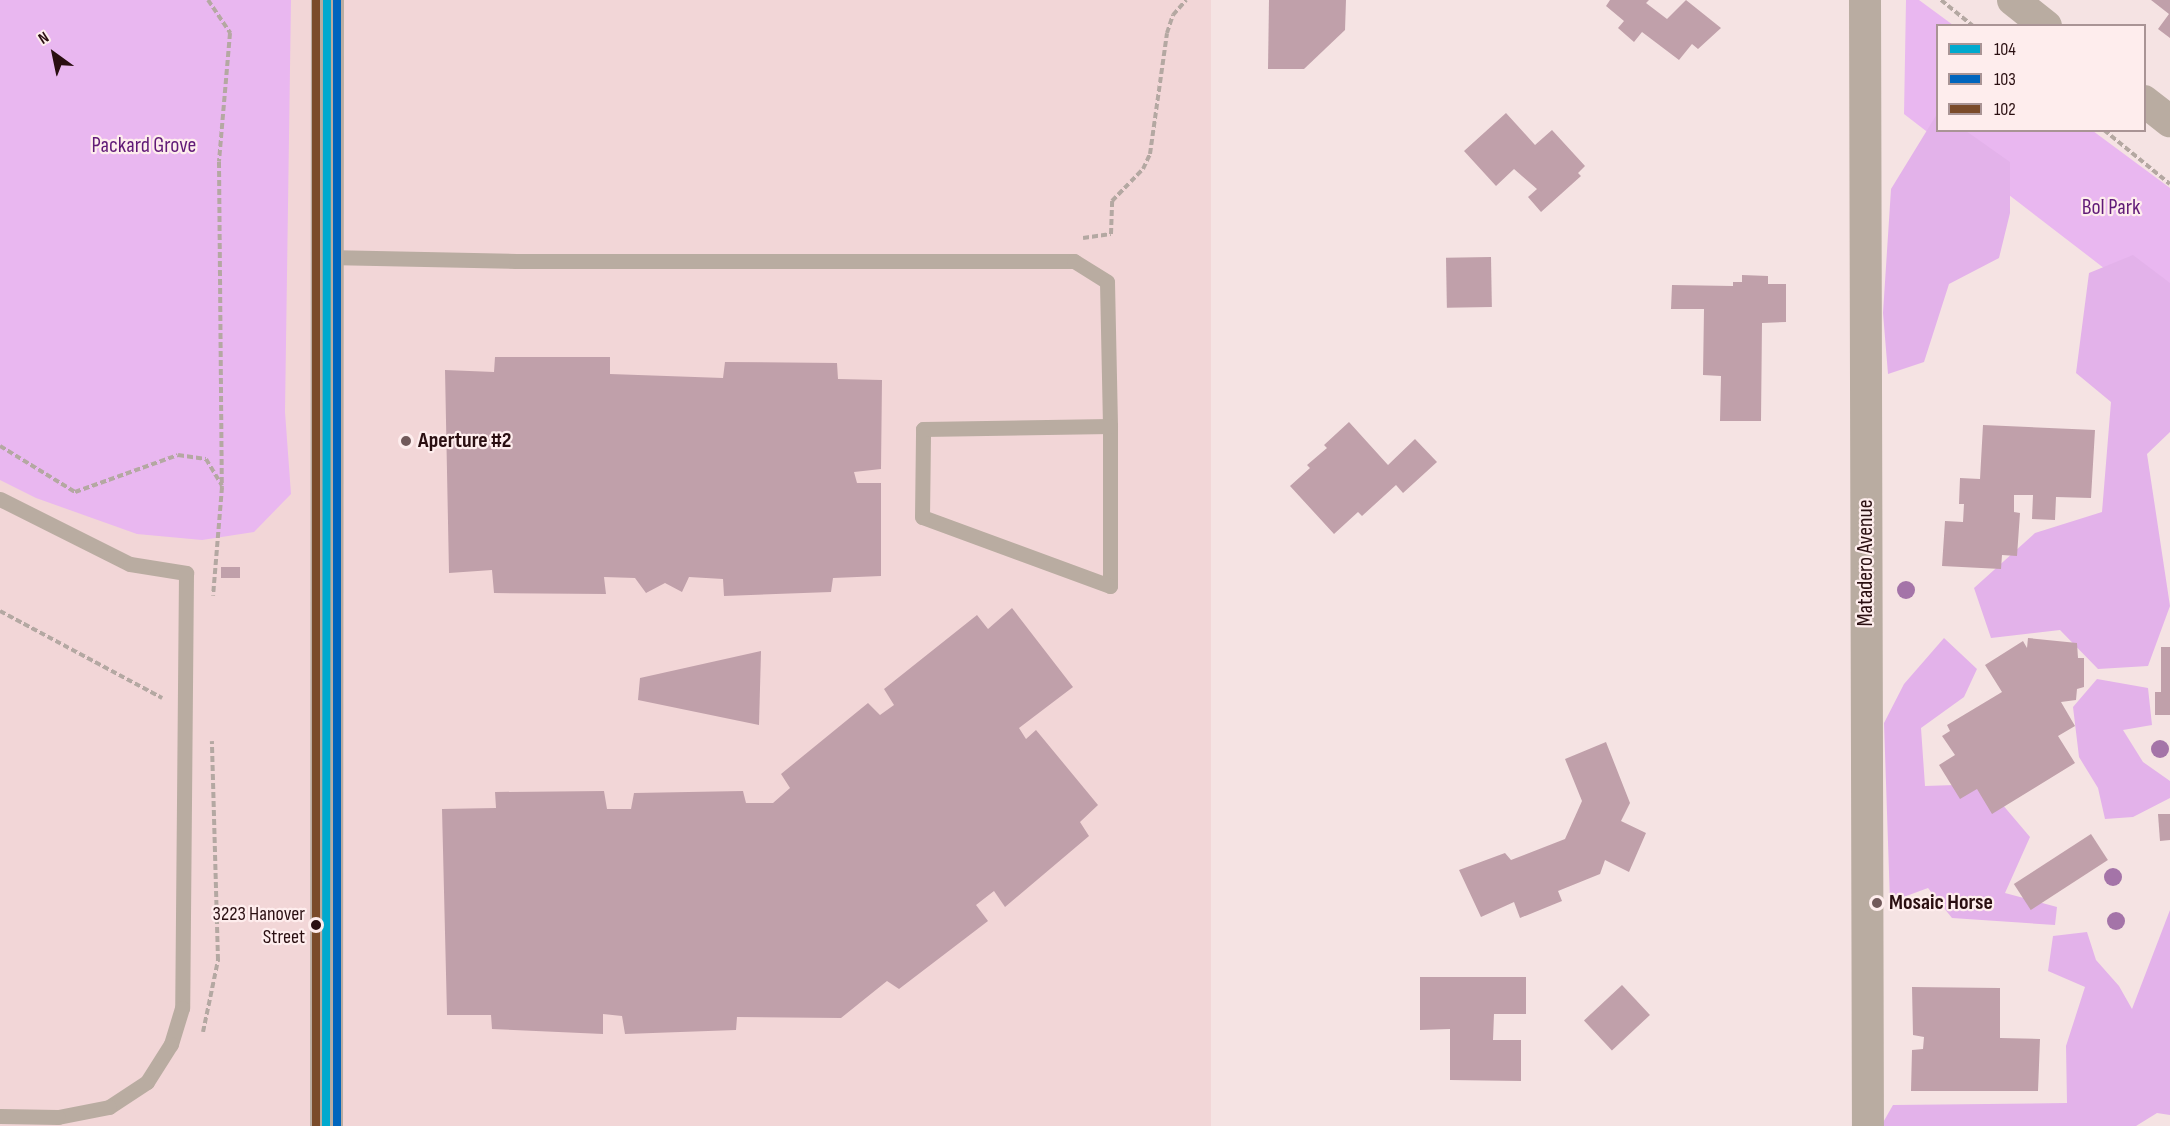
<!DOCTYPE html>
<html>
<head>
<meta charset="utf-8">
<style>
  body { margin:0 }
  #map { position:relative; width:2170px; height:1126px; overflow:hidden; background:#f5e3e3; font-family:"Sofia Sans Condensed",sans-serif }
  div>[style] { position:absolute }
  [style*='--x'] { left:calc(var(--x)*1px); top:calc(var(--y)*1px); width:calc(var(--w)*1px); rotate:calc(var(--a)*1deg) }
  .built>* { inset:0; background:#f2d6d7; transform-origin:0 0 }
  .green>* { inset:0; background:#e9b7f0 }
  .forest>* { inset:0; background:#e3b2ea }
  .building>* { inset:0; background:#c0a0aa; transform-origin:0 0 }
  .path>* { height:4px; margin-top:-2px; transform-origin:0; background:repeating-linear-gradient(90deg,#b4a8a2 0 6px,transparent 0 9px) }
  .service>* { height:15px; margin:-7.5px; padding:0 7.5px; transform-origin:7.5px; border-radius:7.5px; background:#b9aca1 }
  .minor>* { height:32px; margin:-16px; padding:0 16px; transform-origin:16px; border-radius:16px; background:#b9aca1 }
  .tertiary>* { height:33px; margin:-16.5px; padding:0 16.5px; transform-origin:16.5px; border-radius:16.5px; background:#b9aca1 }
  .bus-1>* { height:8px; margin:-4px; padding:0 4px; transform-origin:4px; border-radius:4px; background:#00a9ce }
  .bus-2>* { height:8px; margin:-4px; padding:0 4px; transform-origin:4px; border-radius:4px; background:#0065bd }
  .bus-3>* { height:8px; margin:-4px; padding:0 4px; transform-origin:4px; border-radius:4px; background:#7a4b2a }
  .trees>* { width:18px; height:18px; margin:-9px; border-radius:50%; background:#a474a8 }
  .dots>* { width:16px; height:16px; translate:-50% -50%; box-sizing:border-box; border:3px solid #feeded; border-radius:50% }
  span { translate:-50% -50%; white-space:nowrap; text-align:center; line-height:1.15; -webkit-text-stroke:4.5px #feeded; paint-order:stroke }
  .bus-label { font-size:20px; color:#2a0f11 }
  .right { translate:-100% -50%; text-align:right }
  .park-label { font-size:22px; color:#611a77 }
  .poi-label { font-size:22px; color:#2a0f11; font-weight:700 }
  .left { translate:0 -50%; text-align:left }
  .street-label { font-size:22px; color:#2a0f11 }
  .legend { position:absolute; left:1936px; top:24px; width:210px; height:108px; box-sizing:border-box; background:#feeded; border:2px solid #a99495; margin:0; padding:8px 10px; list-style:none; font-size:18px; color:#2a0f11 }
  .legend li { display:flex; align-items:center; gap:12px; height:30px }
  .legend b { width:30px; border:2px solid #a99495 }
  .north { position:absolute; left:24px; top:24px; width:60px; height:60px; -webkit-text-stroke:4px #feeded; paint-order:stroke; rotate:327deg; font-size:16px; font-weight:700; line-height:24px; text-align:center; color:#2a0f11 }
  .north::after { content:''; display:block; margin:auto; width:21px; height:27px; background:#2a0f11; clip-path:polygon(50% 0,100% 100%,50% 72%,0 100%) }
</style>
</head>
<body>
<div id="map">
  <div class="built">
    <div style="left:0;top:0;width:1211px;height:1126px"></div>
  </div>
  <div class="green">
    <div style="clip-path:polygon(0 0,291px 0,285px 412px,291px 494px,254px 532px,202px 540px,137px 534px,36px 498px,0 480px)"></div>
    <div style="clip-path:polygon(1906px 0,1919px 0,1953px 25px,1938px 26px,1938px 130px,2093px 131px,2170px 188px,2170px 319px,1904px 114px)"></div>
  </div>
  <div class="forest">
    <div style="clip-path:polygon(1937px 114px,1938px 130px,1966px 131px,2010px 162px,2010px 213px,1999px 258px,1949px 284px,1924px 362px,1888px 374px,1883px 313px,1891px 189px)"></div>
    <div style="clip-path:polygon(2133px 255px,2170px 283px,2170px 432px,2147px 454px,2170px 606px,2148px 666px,2098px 669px,2060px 630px,1991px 638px,1974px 588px,2035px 533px,2102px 512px,2111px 402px,2076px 373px,2089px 273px)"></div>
    <div style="clip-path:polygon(1944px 638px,1977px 669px,1964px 697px,1921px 728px,1925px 786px,1985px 784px,2030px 837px,2005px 893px,2057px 907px,2055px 925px,1952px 918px,1928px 888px,1890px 902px,1884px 723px,1904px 684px)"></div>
    <div style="clip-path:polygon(2097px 679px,2148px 688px,2152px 725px,2123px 730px,2143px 762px,2170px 781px,2170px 798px,2133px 817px,2105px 819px,2098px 788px,2079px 757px,2073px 707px)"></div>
    <div style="clip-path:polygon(2170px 910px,2170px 1115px,2157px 1113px,2136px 1126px,1881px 1126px,1893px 1105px,2067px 1103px,2066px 1046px,2085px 987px,2048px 971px,2053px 936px,2087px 932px,2096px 960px,2119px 986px,2132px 1009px)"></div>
  </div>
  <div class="building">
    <div style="clip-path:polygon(1269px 0,1346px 0,1345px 30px,1304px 69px,1268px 69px)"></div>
    <div style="clip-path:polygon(1610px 0,1649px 0,1646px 3px,1667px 19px,1686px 0,1721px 28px,1698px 49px,1692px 44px,1679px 60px,1642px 32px,1634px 42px,1618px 28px,1624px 21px,1606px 6px)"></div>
    <div style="clip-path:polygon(2151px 0,2170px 0,2170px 38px,2158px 29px,2169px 14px)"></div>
    <div style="clip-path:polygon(1506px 113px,1535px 145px,1552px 130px,1585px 166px,1578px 173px,1581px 176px,1541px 212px,1528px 197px,1537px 189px,1514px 169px,1496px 186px,1464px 151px)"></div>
    <div style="left:1491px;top:257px;width:50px;height:45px;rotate:89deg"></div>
    <div style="clip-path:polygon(1742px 275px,1768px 276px,1768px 284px,1786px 284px,1786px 322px,1762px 323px,1761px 421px,1720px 421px,1721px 376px,1703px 375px,1704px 309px,1671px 309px,1672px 285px,1733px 286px,1733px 282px,1742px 282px)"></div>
    <div style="clip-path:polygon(495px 357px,610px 357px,610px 374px,723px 378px,725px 362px,837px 363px,838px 379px,882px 380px,881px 469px,854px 472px,857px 483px,881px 483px,881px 576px,833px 578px,831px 592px,724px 596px,723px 579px,689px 577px,682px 592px,665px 583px,646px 593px,635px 578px,604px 577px,606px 594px,494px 593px,492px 570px,449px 573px,445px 370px,494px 372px)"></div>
    <div style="clip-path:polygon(1349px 422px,1388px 465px,1415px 439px,1437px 462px,1403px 493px,1396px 485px,1362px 516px,1358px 512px,1334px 534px,1290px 486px,1310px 468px,1307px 465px,1327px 448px,1324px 445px)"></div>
    <div style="clip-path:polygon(1983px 425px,2095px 430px,2091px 498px,2056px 497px,2055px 520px,2032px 519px,2033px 495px,2014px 495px,2014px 512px,2020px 513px,2017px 556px,2002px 555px,2001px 569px,1942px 566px,1945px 521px,1963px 522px,1964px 504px,1959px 504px,1960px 478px,1980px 479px)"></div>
    <div style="left:221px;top:567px;width:19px;height:11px"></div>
    <div style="clip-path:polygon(1012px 608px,1073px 687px,1019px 728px,1026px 739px,1036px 730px,1098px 805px,1080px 822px,1089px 836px,1005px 907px,994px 891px,976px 905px,988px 921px,899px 989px,887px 981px,841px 1018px,737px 1017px,736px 1030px,625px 1034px,622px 1016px,603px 1014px,603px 1034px,492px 1029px,491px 1015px,447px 1015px,442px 809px,496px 808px,495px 792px,604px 791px,607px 809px,631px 809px,634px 793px,743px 791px,746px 803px,773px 803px,790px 788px,781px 774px,868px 703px,880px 715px,894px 705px,884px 689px,977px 615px,988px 629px)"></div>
    <div style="clip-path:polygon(2028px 638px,2077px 643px,2078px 658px,2084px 658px,2084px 687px,2077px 689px,2076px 700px,2061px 702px,2075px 726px,2058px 736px,2075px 763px,1992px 814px,1977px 789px,1960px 799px,1939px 765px,1955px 755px,1942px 736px,1950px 731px,1947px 725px,2002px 692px,1985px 665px,2023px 641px,2027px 648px)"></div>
    <div style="clip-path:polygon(2161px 647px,2170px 647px,2170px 715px,2155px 715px,2155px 692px,2161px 692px)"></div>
    <div style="clip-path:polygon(761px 651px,759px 725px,638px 700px,640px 678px)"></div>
    <div style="clip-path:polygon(1606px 742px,1630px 803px,1621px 821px,1646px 833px,1629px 872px,1605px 860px,1600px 874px,1558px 891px,1562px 901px,1520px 918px,1514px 902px,1481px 917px,1459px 870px,1505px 853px,1511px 860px,1565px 839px,1582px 801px,1565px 759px)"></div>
    <div style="clip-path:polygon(2158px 814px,2170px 814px,2170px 840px,2160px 841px)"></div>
    <div style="left:2091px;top:834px;width:31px;height:92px;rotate:57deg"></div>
    <div style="clip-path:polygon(1420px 977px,1526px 977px,1526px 1014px,1494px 1014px,1493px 1040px,1521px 1040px,1521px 1081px,1450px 1080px,1450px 1029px,1420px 1030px)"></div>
    <div style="left:1622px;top:985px;width:41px;height:52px;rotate:47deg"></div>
    <div style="clip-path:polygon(1912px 987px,2000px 988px,2000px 1038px,2040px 1039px,2038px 1091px,1911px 1091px,1912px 1050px,1923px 1049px,1924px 1037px,1913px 1035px)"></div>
  </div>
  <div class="path">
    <div style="--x:208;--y:0;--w:40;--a:56"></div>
    <div style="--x:230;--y:33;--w:129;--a:94.9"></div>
    <div style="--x:219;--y:162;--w:325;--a:89.5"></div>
    <div style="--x:222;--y:487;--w:109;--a:94.7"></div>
    <div style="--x:1941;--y:0;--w:41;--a:39.1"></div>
    <div style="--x:2104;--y:130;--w:85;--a:39.3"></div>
    <div style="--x:1083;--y:238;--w:28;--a:-8"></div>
    <div style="--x:1111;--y:234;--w:33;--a:-88"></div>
    <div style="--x:1112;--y:201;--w:45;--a:-45.9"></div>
    <div style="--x:1143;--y:169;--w:17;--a:-65"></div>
    <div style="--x:1150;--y:154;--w:122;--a:-82"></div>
    <div style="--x:1167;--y:33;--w:19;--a:-72"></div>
    <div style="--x:1173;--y:15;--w:20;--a:-49"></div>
    <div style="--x:0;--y:446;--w:88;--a:31.5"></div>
    <div style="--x:75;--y:492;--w:109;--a:-19.8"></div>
    <div style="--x:178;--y:455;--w:28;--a:8"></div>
    <div style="--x:206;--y:459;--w:31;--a:59"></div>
    <div style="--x:0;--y:611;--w:184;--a:28.2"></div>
    <div style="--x:203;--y:1032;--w:74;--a:-78.2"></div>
    <div style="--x:218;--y:960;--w:219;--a:-91.6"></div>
  </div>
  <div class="service">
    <div style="--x:327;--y:257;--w:189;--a:1.2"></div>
    <div style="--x:516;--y:261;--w:558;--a:0"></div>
    <div style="--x:1074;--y:261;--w:39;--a:32"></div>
    <div style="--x:1107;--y:282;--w:144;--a:88.8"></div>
    <div style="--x:1110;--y:426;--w:160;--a:90"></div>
    <div style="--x:1110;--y:586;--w:200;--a:-159.8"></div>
    <div style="--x:922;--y:517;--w:88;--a:-89.3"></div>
    <div style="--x:923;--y:429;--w:187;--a:-0.9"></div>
    <div style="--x:0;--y:499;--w:145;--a:26.6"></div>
    <div style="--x:130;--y:564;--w:57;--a:9.1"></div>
    <div style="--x:186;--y:573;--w:435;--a:90.5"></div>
    <div style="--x:182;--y:1008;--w:38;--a:107"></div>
    <div style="--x:171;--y:1044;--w:45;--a:122.3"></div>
    <div style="--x:147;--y:1082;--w:45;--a:146.7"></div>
    <div style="--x:109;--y:1107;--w:52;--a:168.9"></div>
    <div style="--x:58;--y:1117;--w:58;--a:-179"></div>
  </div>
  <div class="minor">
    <div style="--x:1865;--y:0;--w:1126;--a:89.85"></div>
    <div style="--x:2013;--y:0;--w:42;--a:38.2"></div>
    <div style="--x:2144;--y:101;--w:33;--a:38"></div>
  </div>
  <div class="tertiary">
    <div style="--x:326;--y:1126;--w:1126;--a:-89.95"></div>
  </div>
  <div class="bus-1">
    <div style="--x:326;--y:1126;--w:1126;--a:-89.95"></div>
  </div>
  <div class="bus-2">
    <div style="--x:337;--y:1126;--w:1126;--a:-90"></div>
  </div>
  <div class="bus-3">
    <div style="--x:316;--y:1126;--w:1126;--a:-90"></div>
  </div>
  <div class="trees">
    <div style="left:1906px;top:590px"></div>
    <div style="left:2160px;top:749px"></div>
    <div style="left:2113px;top:877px"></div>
    <div style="left:2116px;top:921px"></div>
  </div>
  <div class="dots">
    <div style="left:406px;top:441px;background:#71595a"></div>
    <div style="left:1877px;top:903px;background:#71595a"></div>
    <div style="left:316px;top:925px;background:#2a0f11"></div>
  </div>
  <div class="bus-label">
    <span class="right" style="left:305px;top:926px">3223 Hanover<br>Street</span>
  </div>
  <div class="park-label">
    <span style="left:144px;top:146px">Packard Grove</span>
    <span style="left:2111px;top:208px">Bol Park</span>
  </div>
  <div class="poi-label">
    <span class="left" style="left:418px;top:441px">Aperture #2</span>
    <span class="left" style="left:1889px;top:903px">Mosaic Horse</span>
  </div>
  <div class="street-label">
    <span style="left:1866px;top:563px;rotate:-90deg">Matadero Avenue</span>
  </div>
  <ul class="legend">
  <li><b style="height:8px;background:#00a9ce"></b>104</li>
  <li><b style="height:8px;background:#0065bd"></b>103</li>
  <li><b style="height:8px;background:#7a4b2a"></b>102</li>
  </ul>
  <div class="north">N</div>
</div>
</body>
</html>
